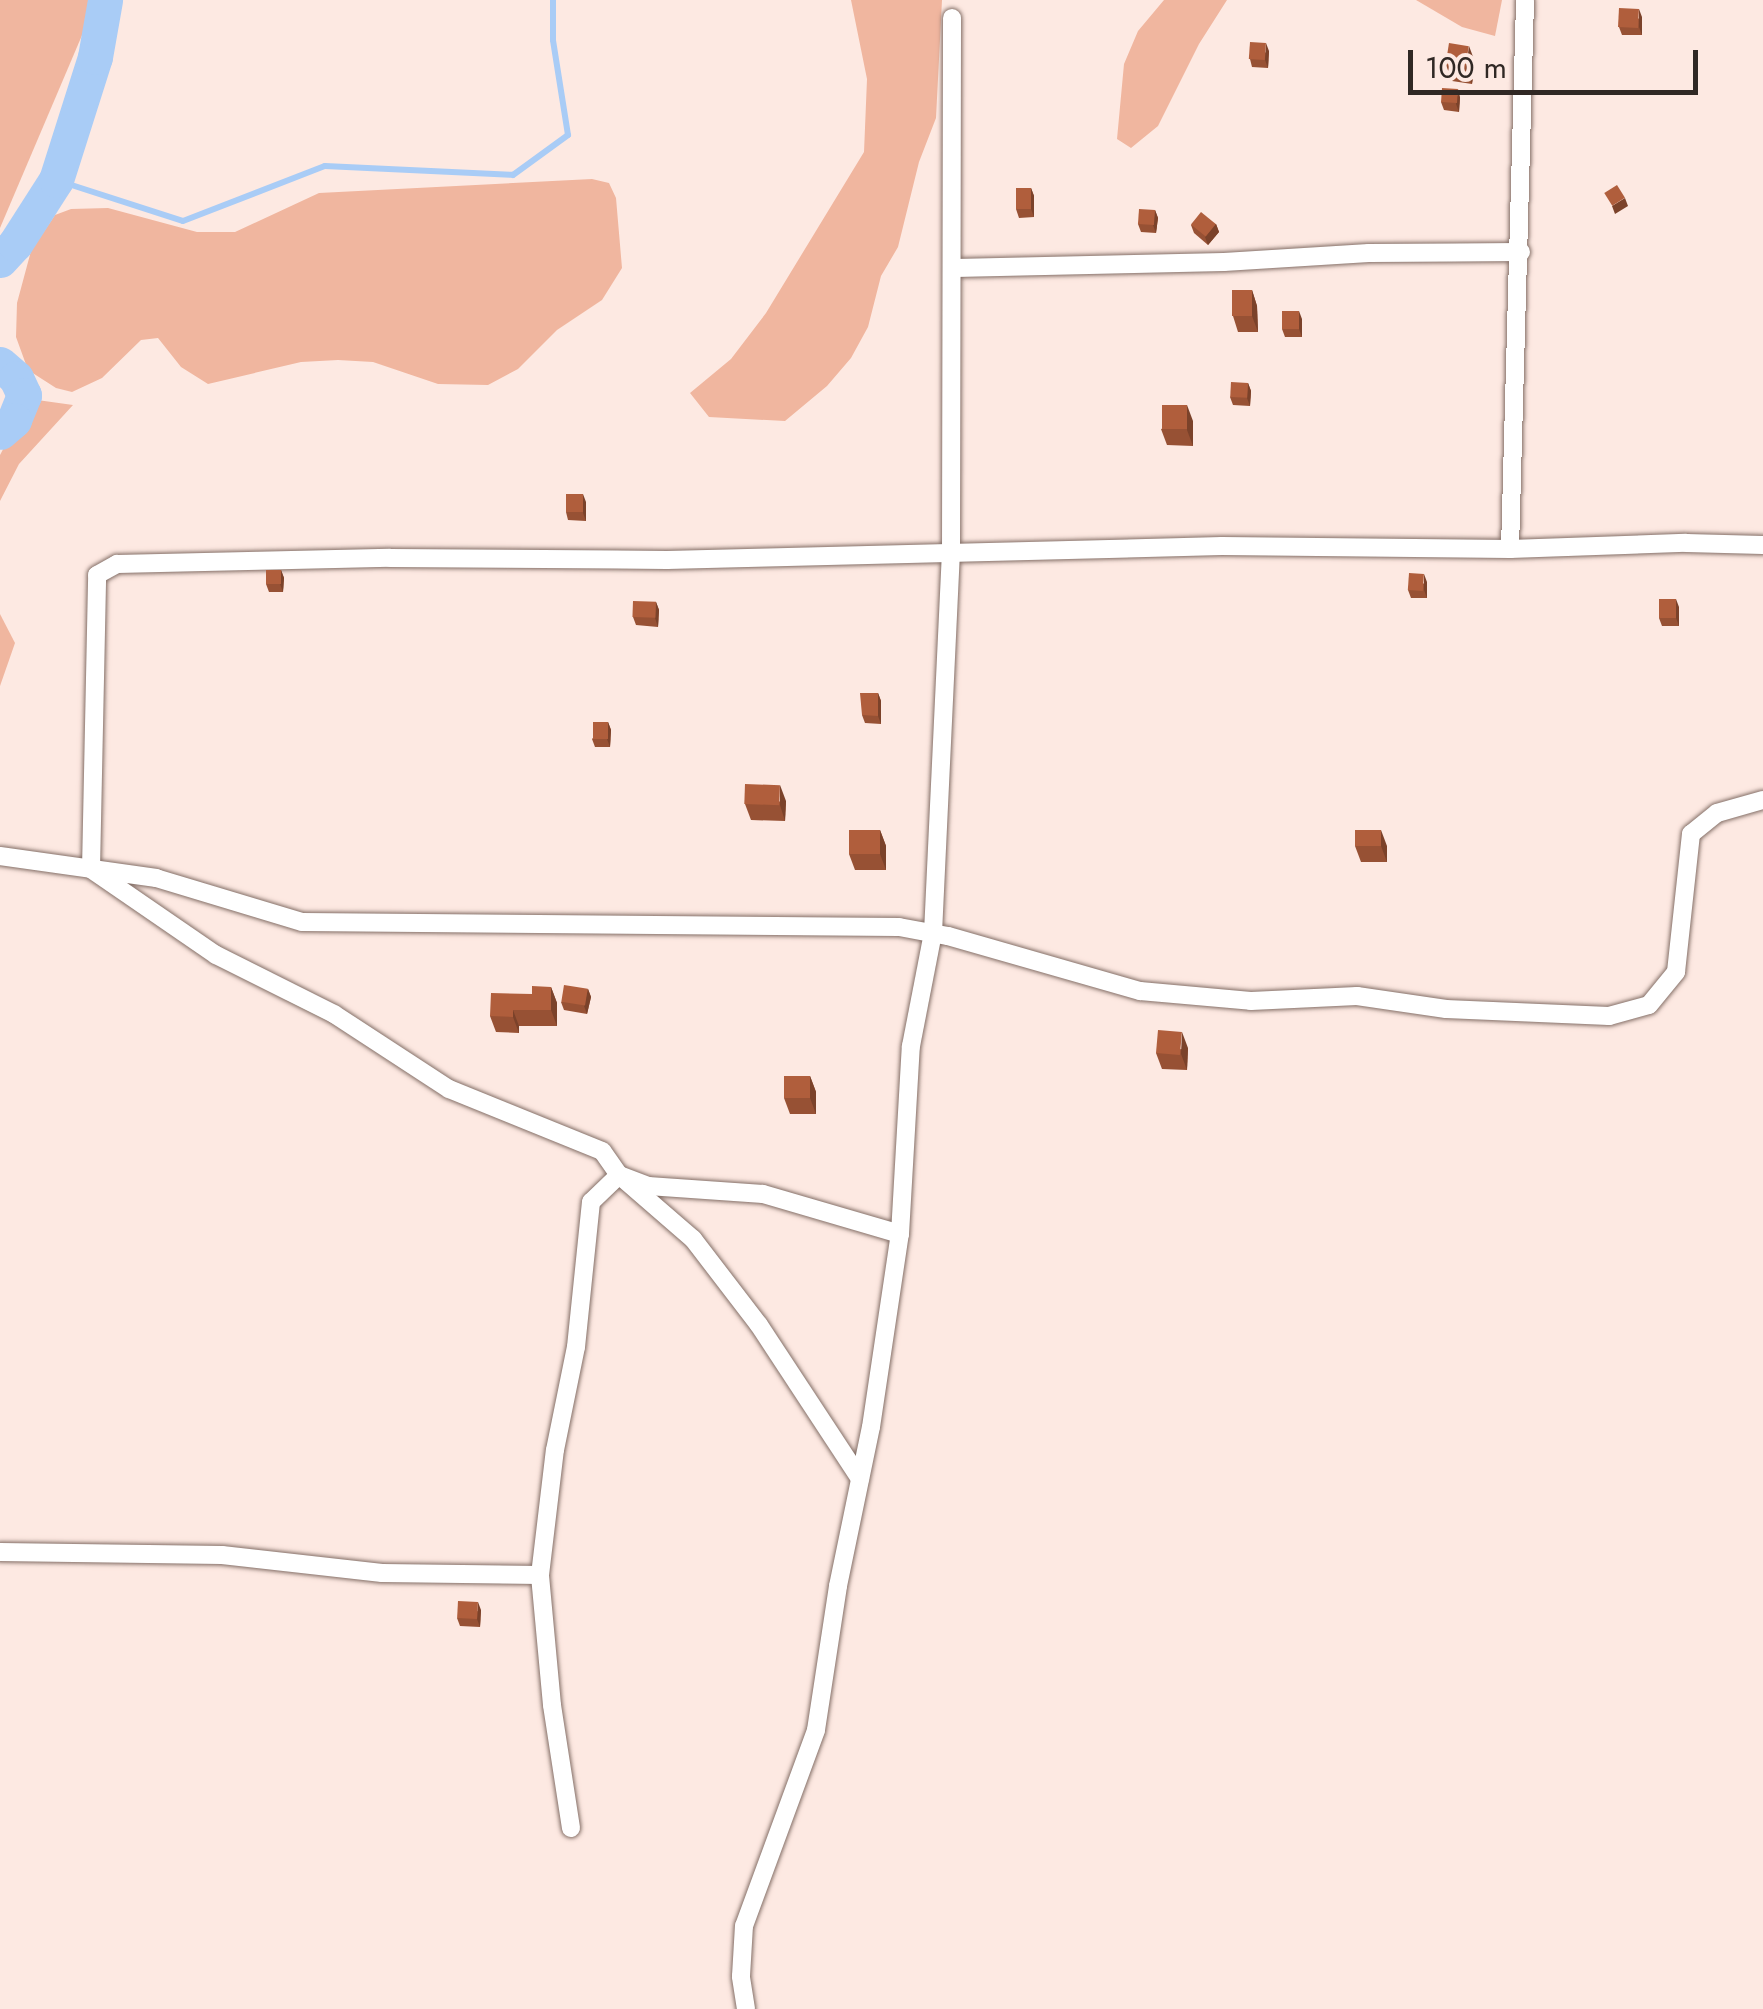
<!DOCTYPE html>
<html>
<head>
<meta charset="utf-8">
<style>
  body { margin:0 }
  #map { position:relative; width:1763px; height:2009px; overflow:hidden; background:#fde9e2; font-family:Jost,sans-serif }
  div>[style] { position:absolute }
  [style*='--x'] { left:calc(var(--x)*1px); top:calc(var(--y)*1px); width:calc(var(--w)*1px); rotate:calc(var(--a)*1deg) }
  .green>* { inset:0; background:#f0b69f }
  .stream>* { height:6px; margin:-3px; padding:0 3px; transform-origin:3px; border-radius:3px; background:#a9ccf6 }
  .river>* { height:35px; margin:-17.5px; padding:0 17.5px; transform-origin:17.5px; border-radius:17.5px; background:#a9ccf6 }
  .roads { filter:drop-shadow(0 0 2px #846f67) drop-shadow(0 0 2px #846f67) }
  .minor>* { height:18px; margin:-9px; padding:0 9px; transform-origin:9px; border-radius:9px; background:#fff }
  .wall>* { inset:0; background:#975134 }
  .shaded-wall>* { inset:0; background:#7b422a }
  .building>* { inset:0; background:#b05e3c; transform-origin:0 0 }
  span { translate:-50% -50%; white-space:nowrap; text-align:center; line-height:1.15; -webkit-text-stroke:8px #fde9e2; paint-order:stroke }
  .scale { position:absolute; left:1408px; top:50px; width:290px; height:45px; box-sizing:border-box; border:5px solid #302824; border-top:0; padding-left:12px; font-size:30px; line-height:35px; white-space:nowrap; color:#302824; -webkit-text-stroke:8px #fde9e2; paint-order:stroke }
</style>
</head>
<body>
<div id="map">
  <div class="green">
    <div style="clip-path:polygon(0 0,97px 0,0 228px)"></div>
    <div style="clip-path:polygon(851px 0,942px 0,936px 118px,919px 162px,898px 247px,881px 276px,868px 327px,851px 358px,827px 386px,785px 421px,709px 417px,690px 393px,731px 359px,766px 313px,864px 152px,867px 79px)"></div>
    <div style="clip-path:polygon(1164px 0,1227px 0,1199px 44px,1158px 126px,1131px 148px,1117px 139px,1124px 64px,1138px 31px)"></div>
    <div style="clip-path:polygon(1416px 0,1502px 0,1495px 36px,1462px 27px)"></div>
    <div style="clip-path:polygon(592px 179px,609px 183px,616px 198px,622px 268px,602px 300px,557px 330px,518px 369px,488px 385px,438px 384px,373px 362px,338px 360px,301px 362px,208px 384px,181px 367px,158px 338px,141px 340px,102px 378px,72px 392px,56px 388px,28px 370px,16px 337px,17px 303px,31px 251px,55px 215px,71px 209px,108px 208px,197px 232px,235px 232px,319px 193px)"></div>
    <div style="clip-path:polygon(30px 399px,73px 405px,19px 464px,0 501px,0 455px)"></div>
    <div style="clip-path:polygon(0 614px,15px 643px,0 686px)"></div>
  </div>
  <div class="stream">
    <div style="--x:56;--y:180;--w:133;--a:17.9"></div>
    <div style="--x:183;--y:221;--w:152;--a:-21.2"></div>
    <div style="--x:325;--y:166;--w:188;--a:2.7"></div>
    <div style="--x:513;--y:175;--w:68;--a:-36"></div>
    <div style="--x:568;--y:135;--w:96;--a:-99"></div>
    <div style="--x:553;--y:40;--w:40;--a:-90"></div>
  </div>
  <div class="river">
    <div style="--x:0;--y:260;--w:22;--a:-47"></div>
    <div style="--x:15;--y:244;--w:76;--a:-57.4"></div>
    <div style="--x:56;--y:180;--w:129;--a:-72.4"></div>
    <div style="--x:95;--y:57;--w:58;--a:-80"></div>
    <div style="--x:0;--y:364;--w:21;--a:41"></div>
    <div style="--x:16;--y:378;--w:19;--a:65"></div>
    <div style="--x:24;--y:395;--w:27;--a:112"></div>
    <div style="--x:14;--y:420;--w:18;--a:139"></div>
  </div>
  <div class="roads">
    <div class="minor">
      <div style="--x:955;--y:268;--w:269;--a:-1.3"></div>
      <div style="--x:1224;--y:262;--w:145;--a:-3.6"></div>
      <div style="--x:1369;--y:253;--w:152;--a:-0.4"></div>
      <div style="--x:1510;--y:549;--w:549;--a:-88.43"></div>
      <div style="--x:0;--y:856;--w:158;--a:8"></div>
      <div style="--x:156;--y:878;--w:152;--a:16.8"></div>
      <div style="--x:302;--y:922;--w:597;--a:0.48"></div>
      <div style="--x:899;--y:927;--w:50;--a:10.4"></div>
      <div style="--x:948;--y:936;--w:200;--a:16"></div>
      <div style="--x:1140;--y:991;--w:111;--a:5.1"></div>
      <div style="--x:1251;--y:1001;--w:106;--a:-2.7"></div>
      <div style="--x:1357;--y:996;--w:90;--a:8.3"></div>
      <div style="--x:1446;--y:1009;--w:163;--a:2.5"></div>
      <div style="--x:1609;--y:1016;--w:41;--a:-15.4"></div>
      <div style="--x:1649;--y:1005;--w:43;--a:-50.7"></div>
      <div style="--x:1676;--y:972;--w:139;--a:-83.8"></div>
      <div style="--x:1691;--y:834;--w:33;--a:-39"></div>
      <div style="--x:1717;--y:813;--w:48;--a:-15.8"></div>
      <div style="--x:900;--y:1234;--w:143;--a:-163.7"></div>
      <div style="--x:763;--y:1194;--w:115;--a:-176"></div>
      <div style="--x:648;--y:1186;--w:31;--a:-159"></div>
      <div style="--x:619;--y:1175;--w:29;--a:-125"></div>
      <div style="--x:602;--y:1151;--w:165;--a:-157.9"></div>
      <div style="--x:449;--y:1089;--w:137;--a:-146.9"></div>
      <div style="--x:334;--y:1014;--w:132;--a:-153.4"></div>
      <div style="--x:216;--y:955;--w:152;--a:-145.5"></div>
      <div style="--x:91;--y:869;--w:294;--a:-88.8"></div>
      <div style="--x:97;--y:575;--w:23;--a:-29"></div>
      <div style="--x:117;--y:564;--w:273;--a:-1.3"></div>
      <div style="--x:390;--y:558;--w:277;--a:0.4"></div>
      <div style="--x:667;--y:560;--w:555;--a:-1.44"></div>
      <div style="--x:1222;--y:546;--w:288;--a:0.6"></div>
      <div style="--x:1510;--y:549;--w:176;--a:-2"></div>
      <div style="--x:1686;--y:543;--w:77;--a:1.5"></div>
      <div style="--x:0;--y:1552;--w:222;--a:0.8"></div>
      <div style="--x:222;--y:1555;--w:161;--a:6.4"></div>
      <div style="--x:382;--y:1573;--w:158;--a:0.7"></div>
      <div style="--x:571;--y:1828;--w:124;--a:-98.8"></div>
      <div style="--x:552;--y:1705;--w:131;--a:-95.3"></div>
      <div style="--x:540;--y:1575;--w:126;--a:-83.2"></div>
      <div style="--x:555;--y:1450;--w:105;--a:-78.5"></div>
      <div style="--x:576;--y:1347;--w:146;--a:-84.1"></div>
      <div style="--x:591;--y:1202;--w:39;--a:-44"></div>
      <div style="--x:619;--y:1175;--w:98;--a:40.9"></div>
      <div style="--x:693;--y:1239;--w:108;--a:52.5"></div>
      <div style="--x:759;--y:1325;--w:184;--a:56.7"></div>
      <div style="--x:746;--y:2009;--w:33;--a:-99"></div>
      <div style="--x:741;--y:1976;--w:50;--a:-86.6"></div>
      <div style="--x:744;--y:1926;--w:209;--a:-69.8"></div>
      <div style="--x:816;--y:1730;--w:146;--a:-81.3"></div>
      <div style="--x:838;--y:1586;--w:162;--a:-78.3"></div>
      <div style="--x:871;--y:1427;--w:195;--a:-81.5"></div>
      <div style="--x:900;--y:1234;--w:188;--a:-86.7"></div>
      <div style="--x:911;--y:1046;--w:115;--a:-79"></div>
      <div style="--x:933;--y:933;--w:382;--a:-87.3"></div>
      <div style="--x:951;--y:551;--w:533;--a:-89.89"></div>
    </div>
  </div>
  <div class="wall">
    <div style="clip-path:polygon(1642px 17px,1642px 35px,1622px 35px,1619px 27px)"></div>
    <div style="clip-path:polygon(1269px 51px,1268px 68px,1252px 67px,1250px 59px)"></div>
    <div style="clip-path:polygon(1475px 62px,1472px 84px,1452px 81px,1446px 65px)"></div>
    <div style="clip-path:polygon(1460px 97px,1459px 112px,1444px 110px,1441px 102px)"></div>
    <div style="clip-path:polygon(1031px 188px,1034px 196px,1034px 217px,1019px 218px,1016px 209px)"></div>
    <div style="clip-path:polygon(1155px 210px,1158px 218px,1156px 233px,1141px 232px,1138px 224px)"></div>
    <div style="clip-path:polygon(1216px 224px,1219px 232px,1208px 245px,1194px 233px,1191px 225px)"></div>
    <div style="clip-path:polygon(1252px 290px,1257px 306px,1258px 332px,1238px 332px,1233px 316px)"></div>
    <div style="clip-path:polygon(1302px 319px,1302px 337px,1285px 337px,1282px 329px)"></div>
    <div style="clip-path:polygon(1248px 383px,1251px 391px,1250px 406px,1233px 405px,1230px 397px)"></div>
    <div style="clip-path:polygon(1193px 421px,1193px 446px,1167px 445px,1161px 429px)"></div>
    <div style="clip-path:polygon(586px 502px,586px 521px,568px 520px,566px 512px)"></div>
    <div style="clip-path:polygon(281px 570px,284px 578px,283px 592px,269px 592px,266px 584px)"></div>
    <div style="clip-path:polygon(1427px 582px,1427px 598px,1411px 598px,1408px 590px)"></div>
    <div style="clip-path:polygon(656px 602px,659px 610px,658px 627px,636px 625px,633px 617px)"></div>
    <div style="clip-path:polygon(1679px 607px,1679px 626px,1662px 626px,1659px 618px)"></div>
    <div style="clip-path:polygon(878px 693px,881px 701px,881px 724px,865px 723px,862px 715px)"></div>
    <div style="clip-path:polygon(608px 722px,611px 730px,610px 747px,595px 747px,592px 739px)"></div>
    <div style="clip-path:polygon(786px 801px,785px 821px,751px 820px,745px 804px)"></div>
    <div style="clip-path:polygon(880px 830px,886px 846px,886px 870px,855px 870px,849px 854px)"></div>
    <div style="clip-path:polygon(1355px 846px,1387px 846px,1387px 862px,1361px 862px)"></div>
    <div style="clip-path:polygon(551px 987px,557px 1003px,557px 1026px,519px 1026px,519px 1033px,496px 1032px,490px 1016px,532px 994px)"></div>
    <div style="clip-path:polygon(588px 989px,591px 997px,587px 1014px,564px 1010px,561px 1002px)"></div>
    <div style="clip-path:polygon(1188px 1048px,1187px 1070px,1162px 1069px,1156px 1053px)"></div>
    <div style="clip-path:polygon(810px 1076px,816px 1092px,816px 1114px,790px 1114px,784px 1098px)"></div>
    <div style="clip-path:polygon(481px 1610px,480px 1627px,460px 1626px,457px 1618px)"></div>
  </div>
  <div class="shaded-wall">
    <div style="clip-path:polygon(1639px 9px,1642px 17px,1642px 35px,1639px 27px)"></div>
    <div style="clip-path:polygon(1266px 43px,1269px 51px,1268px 68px,1265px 60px)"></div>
    <div style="clip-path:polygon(1469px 46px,1475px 62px,1472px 84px,1466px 68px)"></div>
    <div style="clip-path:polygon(1458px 89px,1460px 97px,1459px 112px,1456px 104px)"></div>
    <div style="clip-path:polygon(1031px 188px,1034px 196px,1034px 217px,1031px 209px)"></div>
    <div style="clip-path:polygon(1625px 198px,1628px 206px,1615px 214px,1612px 206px)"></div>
    <div style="clip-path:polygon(1155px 210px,1158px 218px,1156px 233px,1153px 225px)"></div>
    <div style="clip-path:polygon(1216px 224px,1219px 232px,1208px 245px,1205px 237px)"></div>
    <div style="clip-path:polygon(1252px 290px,1257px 306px,1258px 332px,1252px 316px)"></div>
    <div style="clip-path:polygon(1299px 311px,1302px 319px,1302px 337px,1299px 329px)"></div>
    <div style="clip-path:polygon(1248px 383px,1251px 391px,1250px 406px,1247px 398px)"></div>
    <div style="clip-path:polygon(1187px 405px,1193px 421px,1193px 446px,1187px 430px)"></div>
    <div style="clip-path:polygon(583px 494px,586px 502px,586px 521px,583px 513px)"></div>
    <div style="clip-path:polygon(281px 570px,284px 578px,283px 592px,280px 584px)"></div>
    <div style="clip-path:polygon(1424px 574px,1427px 582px,1427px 598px,1424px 590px)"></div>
    <div style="clip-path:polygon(1676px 599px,1679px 607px,1679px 626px,1676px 618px)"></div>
    <div style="clip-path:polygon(656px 602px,659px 610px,658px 627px,655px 618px)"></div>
    <div style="clip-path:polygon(878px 693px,881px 701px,881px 724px,878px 716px)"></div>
    <div style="clip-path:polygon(608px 722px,611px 730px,610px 747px,607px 739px)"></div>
    <div style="clip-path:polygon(780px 785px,786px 801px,785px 821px,780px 805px)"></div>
    <div style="clip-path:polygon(880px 830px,886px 846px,886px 870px,880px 854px)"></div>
    <div style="clip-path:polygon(1381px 830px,1387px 846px,1387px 862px,1381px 846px)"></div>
    <div style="clip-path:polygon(551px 987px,557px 1003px,557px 1026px,551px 1010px)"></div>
    <div style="clip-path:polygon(588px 989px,591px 997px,587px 1014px,584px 1006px)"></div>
    <div style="clip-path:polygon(513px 1010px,519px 1026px,519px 1033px,513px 1017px)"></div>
    <div style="clip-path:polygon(1182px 1032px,1188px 1048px,1187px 1070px,1181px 1054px)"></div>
    <div style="clip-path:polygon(810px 1076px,816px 1092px,816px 1114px,810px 1098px)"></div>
    <div style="clip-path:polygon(478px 1602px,481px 1610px,480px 1627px,477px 1619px)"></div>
  </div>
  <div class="building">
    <div style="left:1619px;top:8px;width:20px;height:19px;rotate:3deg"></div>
    <div style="left:1250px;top:42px;width:16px;height:17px;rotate:4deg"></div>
    <div style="left:1449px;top:43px;width:20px;height:22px;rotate:9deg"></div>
    <div style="left:1442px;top:88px;width:16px;height:14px;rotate:4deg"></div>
    <div style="left:1617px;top:185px;width:15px;height:15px;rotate:58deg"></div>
    <div style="left:1016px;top:188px;width:15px;height:21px"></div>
    <div style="left:1139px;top:209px;width:16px;height:15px;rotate:4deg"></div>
    <div style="left:1201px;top:212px;width:19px;height:16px;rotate:39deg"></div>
    <div style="left:1232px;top:290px;width:20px;height:26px"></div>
    <div style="left:1282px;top:311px;width:17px;height:18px"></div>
    <div style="left:1231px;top:382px;width:17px;height:15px;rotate:3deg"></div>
    <div style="left:1162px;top:405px;width:25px;height:24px"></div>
    <div style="left:566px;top:494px;width:17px;height:18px"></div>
    <div style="left:266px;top:570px;width:15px;height:14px"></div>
    <div style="left:1409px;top:573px;width:15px;height:17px;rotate:4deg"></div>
    <div style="left:1676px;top:599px;width:19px;height:17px;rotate:90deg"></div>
    <div style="left:633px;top:601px;width:23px;height:16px;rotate:2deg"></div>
    <div style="clip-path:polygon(860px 693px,878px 693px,878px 716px,862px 715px)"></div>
    <div style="left:593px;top:722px;width:15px;height:17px"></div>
    <div style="left:745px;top:784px;width:35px;height:20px;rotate:2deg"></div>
    <div style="left:849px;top:830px;width:31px;height:24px"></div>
    <div style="left:1355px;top:830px;width:26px;height:16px"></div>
    <div style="left:564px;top:985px;width:24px;height:17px;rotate:9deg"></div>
    <div style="clip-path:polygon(532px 986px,551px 987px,551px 1010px,513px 1010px,513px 1017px,490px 1016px,491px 993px,532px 994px)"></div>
    <div style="left:1158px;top:1030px;width:24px;height:23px;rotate:5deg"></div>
    <div style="left:784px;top:1076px;width:26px;height:22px"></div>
    <div style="left:458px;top:1601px;width:20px;height:17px;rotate:3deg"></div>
  </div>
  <div class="scale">100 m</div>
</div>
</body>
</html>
